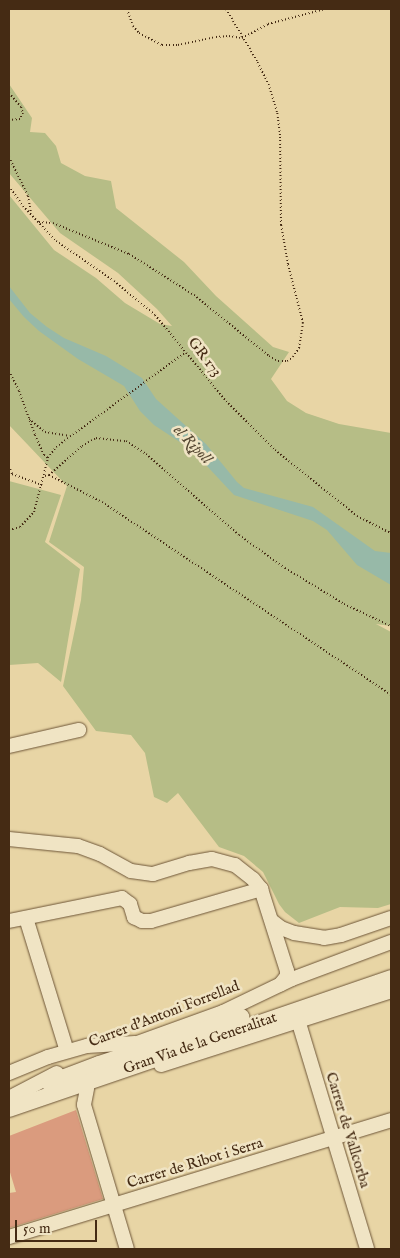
<!DOCTYPE html>
<html>
<head>
<meta charset="utf-8">
<style>
  body { margin:0 }
  #map { position:relative; width:400px; height:1258px; overflow:hidden; background:#e8d5a5; font-family:"IM FELL English",serif }
  div>[style] { position:absolute }
  [style*='--x'] { left:calc(var(--x)*1px); top:calc(var(--y)*1px); width:calc(var(--w)*1px); rotate:calc(var(--a)*1deg) }
  .green>* { inset:0; background:#b6bd86 }
  .water>* { inset:0; background:#97b9a8 }
  .building>* { inset:0; background:#da9b7e }
  .path>* { height:2px; margin-top:-1px; transform-origin:0; background:repeating-linear-gradient(90deg,#452b14 0 1px,transparent 0 3.5px) }
  .roads { filter:drop-shadow(0 0 1px #6e5638) drop-shadow(0 0 1px #6e5638) }
  .minor>* { height:14px; margin:-7px; padding:0 7px; transform-origin:7px; border-radius:7px; background:#f0e4c4 }
  .tertiary>* { height:16px; margin:-8px; padding:0 8px; transform-origin:8px; border-radius:8px; background:#f0e4c4 }
  span { translate:-50% -50%; white-space:nowrap; text-align:center; line-height:1.15; -webkit-text-stroke:5px #f0e4c4; paint-order:stroke }
  .street-label { font-size:15px; color:#452b14 }
  .water-label { font-size:16px; color:#554732; font-style:italic }
  .frame { position:absolute; inset:0; border:10px solid #452b14; pointer-events:none }
  .scale { position:absolute; left:15px; top:1220px; width:82px; height:22px; box-sizing:border-box; border:2px solid #452b14; border-top:0; padding-left:6px; font-size:15px; line-height:18px; white-space:nowrap; color:#452b14; -webkit-text-stroke:4px #f0e4c4; paint-order:stroke }
</style>
</head>
<body>
<div id="map">
  <div class="green">
    <div style="clip-path:polygon(9px 84px,32px 118px,30px 132px,45px 133px,56px 146px,61px 163px,85px 176px,111px 181px,116px 208px,184px 262px,216px 296px,273px 347px,289px 352px,271px 379px,287px 401px,306px 413px,339px 424px,391px 433px,391px 626px,376px 624px,391px 632px,391px 904px,378px 908px,340px 907px,299px 923px,285px 912px,279px 904px,263px 872px,244px 856px,219px 847px,178px 793px,167px 803px,154px 797px,145px 753px,131px 735px,96px 731px,63px 686px,81px 600px,84px 567px,49px 542px,67px 486px,9px 425px,9px 195px,54px 250px,96px 278px,125px 303px,160px 324px,172px 326px,157px 309px,118px 273px,60px 233px,9px 173px)"></div>
    <div style="clip-path:polygon(9px 481px,61px 495px,45px 542px,80px 569px,61px 682px,38px 663px,9px 665px)"></div>
  </div>
  <div class="water">
    <div style="clip-path:polygon(9px 286px,30px 313px,47px 327px,64px 338px,106px 356px,142px 378px,156px 399px,206px 444px,237px 482px,244px 488px,313px 507px,375px 551px,391px 553px,391px 585px,357px 565px,327px 530px,313px 521px,234px 495px,192px 450px,154px 425px,140px 411px,124px 386px,78px 359px,39px 331px,24px 317px,9px 299px)"></div>
  </div>
  <div class="building">
    <div style="clip-path:polygon(76px 1110px,103px 1199px,9px 1228px,9px 1193px,16px 1192px,9px 1169px,9px 1136px)"></div>
  </div>
  <div class="path">
    <div style="--x:127;--y:9;--w:18;--a:71"></div>
    <div style="--x:133;--y:26;--w:9;--a:49"></div>
    <div style="--x:139;--y:33;--w:26;--a:28"></div>
    <div style="--x:162;--y:45;--w:16;--a:0"></div>
    <div style="--x:178;--y:45;--w:39;--a:-12"></div>
    <div style="--x:216;--y:37;--w:13;--a:-4"></div>
    <div style="--x:229;--y:36;--w:13;--a:9"></div>
    <div style="--x:242;--y:38;--w:30;--a:-28"></div>
    <div style="--x:268;--y:24;--w:59;--a:-14.7"></div>
    <div style="--x:9;--y:93;--w:18;--a:49"></div>
    <div style="--x:21;--y:107;--w:6;--a:72"></div>
    <div style="--x:23;--y:113;--w:7;--a:117"></div>
    <div style="--x:20;--y:119;--w:11;--a:175"></div>
    <div style="--x:9;--y:157;--w:43;--a:64"></div>
    <div style="--x:28;--y:196;--w:17;--a:80"></div>
    <div style="--x:9;--y:186;--w:24;--a:55"></div>
    <div style="--x:23;--y:206;--w:48;--a:46.7"></div>
    <div style="--x:56;--y:241;--w:70;--a:34.6"></div>
    <div style="--x:114;--y:281;--w:53;--a:39.7"></div>
    <div style="--x:155;--y:315;--w:112;--a:50.5"></div>
    <div style="--x:226;--y:401;--w:69;--a:45"></div>
    <div style="--x:275;--y:450;--w:105;--a:38.8"></div>
    <div style="--x:357;--y:516;--w:38;--a:27"></div>
    <div style="--x:39;--y:222;--w:14;--a:4"></div>
    <div style="--x:53;--y:223;--w:82;--a:22.2"></div>
    <div style="--x:129;--y:254;--w:77;--a:32.2"></div>
    <div style="--x:194;--y:295;--w:97;--a:39.1"></div>
    <div style="--x:269;--y:356;--w:10;--a:29"></div>
    <div style="--x:278;--y:361;--w:9;--a:0"></div>
    <div style="--x:287;--y:361;--w:7;--a:-34"></div>
    <div style="--x:293;--y:357;--w:11;--a:-56"></div>
    <div style="--x:299;--y:348;--w:25;--a:-81"></div>
    <div style="--x:303;--y:323;--w:61;--a:-104.3"></div>
    <div style="--x:288;--y:264;--w:40;--a:-100"></div>
    <div style="--x:281;--y:225;--w:90;--a:-90.6"></div>
    <div style="--x:280;--y:135;--w:23;--a:-97"></div>
    <div style="--x:277;--y:112;--w:28;--a:-107"></div>
    <div style="--x:269;--y:85;--w:27;--a:-117"></div>
    <div style="--x:257;--y:61;--w:61;--a:-120.8"></div>
    <div style="--x:9;--y:371;--w:22;--a:63"></div>
    <div style="--x:19;--y:391;--w:47;--a:70"></div>
    <div style="--x:35;--y:435;--w:22;--a:66"></div>
    <div style="--x:44;--y:455;--w:5;--a:37"></div>
    <div style="--x:29;--y:419;--w:21;--a:39"></div>
    <div style="--x:45;--y:432;--w:24;--a:9"></div>
    <div style="--x:9;--y:466;--w:9;--a:69"></div>
    <div style="--x:12;--y:474;--w:32;--a:20"></div>
    <div style="--x:49;--y:475;--w:59;--a:27"></div>
    <div style="--x:102;--y:502;--w:348;--a:33.7"></div>
    <div style="--x:45;--y:476;--w:4;--a:-14"></div>
    <div style="--x:49;--y:475;--w:44;--a:-41.3"></div>
    <div style="--x:82;--y:446;--w:16;--a:-30"></div>
    <div style="--x:96;--y:438;--w:30;--a:6"></div>
    <div style="--x:126;--y:441;--w:24;--a:33"></div>
    <div style="--x:146;--y:454;--w:123;--a:41.1"></div>
    <div style="--x:239;--y:535;--w:57;--a:35.7"></div>
    <div style="--x:285;--y:568;--w:69;--a:31.4"></div>
    <div style="--x:344;--y:604;--w:52;--a:25.1"></div>
    <div style="--x:9;--y:530;--w:11;--a:-15"></div>
    <div style="--x:20;--y:527;--w:21;--a:-47"></div>
    <div style="--x:34;--y:512;--w:56;--a:-75.5"></div>
    <div style="--x:48;--y:458;--w:14;--a:-54"></div>
    <div style="--x:56;--y:447;--w:161;--a:-36.2"></div>
  </div>
  <div class="roads">
    <div class="minor">
      <div style="--x:9;--y:746;--w:72;--a:-12.9"></div>
      <div style="--x:9;--y:839;--w:69;--a:5.8"></div>
      <div style="--x:78;--y:846;--w:23;--a:20"></div>
      <div style="--x:100;--y:854;--w:35;--a:29"></div>
      <div style="--x:131;--y:871;--w:22;--a:8"></div>
      <div style="--x:153;--y:874;--w:38;--a:-17"></div>
      <div style="--x:189;--y:863;--w:23;--a:-10"></div>
      <div style="--x:212;--y:859;--w:24;--a:15"></div>
      <div style="--x:235;--y:865;--w:23;--a:38"></div>
      <div style="--x:253;--y:879;--w:13;--a:51"></div>
      <div style="--x:261;--y:889;--w:86;--a:72.4"></div>
      <div style="--x:287;--y:971;--w:5;--a:90"></div>
      <div style="--x:287;--y:976;--w:11;--a:128"></div>
      <div style="--x:26;--y:918;--w:139;--a:72.9"></div>
      <div style="--x:9;--y:921;--w:115;--a:-11.5"></div>
      <div style="--x:122;--y:898;--w:10;--a:37"></div>
      <div style="--x:130;--y:904;--w:14;--a:73"></div>
      <div style="--x:134;--y:917;--w:9;--a:27"></div>
      <div style="--x:142;--y:921;--w:9;--a:0"></div>
      <div style="--x:151;--y:921;--w:115;--a:-16.2"></div>
      <div style="--x:272;--y:921;--w:11;--a:38"></div>
      <div style="--x:281;--y:928;--w:14;--a:21"></div>
      <div style="--x:294;--y:933;--w:30;--a:9"></div>
      <div style="--x:324;--y:938;--w:17;--a:-10"></div>
      <div style="--x:341;--y:935;--w:53;--a:-18.8"></div>
      <div style="--x:298;--y:1020;--w:239;--a:73.2"></div>
      <div style="--x:126;--y:1047;--w:103;--a:-19.8"></div>
      <div style="--x:223;--y:1012;--w:76;--a:-25.6"></div>
      <div style="--x:292;--y:979;--w:106;--a:-20.5"></div>
      <div style="--x:161;--y:1065;--w:242;--a:-17.8"></div>
      <div style="--x:9;--y:1073;--w:42;--a:-22.3"></div>
      <div style="--x:48;--y:1057;--w:41;--a:-15.8"></div>
      <div style="--x:87;--y:1046;--w:48;--a:-3.6"></div>
      <div style="--x:87;--y:1089;--w:16;--a:101"></div>
      <div style="--x:84;--y:1105;--w:150;--a:73.4"></div>
      <div style="--x:9;--y:1098;--w:54;--a:-27.5"></div>
      <div style="--x:9;--y:1237;--w:400;--a:-17"></div>
    </div>
    <div class="tertiary">
      <div style="--x:49;--y:1083;--w:53;--a:-20.8"></div>
      <div style="--x:99;--y:1064;--w:150;--a:-18.3"></div>
      <div style="--x:9;--y:1109;--w:404;--a:-18.9"></div>
    </div>
  </div>
  <div class="street-label">
    <span style="left:205px;top:357px;rotate:52deg">GR 173</span>
    <span style="left:164px;top:1014px;rotate:-21deg">Carrer d'Antoni Forrellad</span>
    <span style="left:200px;top:1043px;rotate:-19deg">Gran Via de la Generalitat</span>
    <span style="left:348px;top:1130px;rotate:73deg">Carrer de Vallcorba</span>
    <span style="left:195px;top:1163px;rotate:-17deg">Carrer de Ribot i Serra</span>
  </div>
  <div class="water-label">
    <span style="left:192px;top:445px;rotate:46deg">el Ripoll</span>
  </div>
  <div class="frame"></div>
  <div class="scale">50 m</div>
</div>
</body>
</html>
